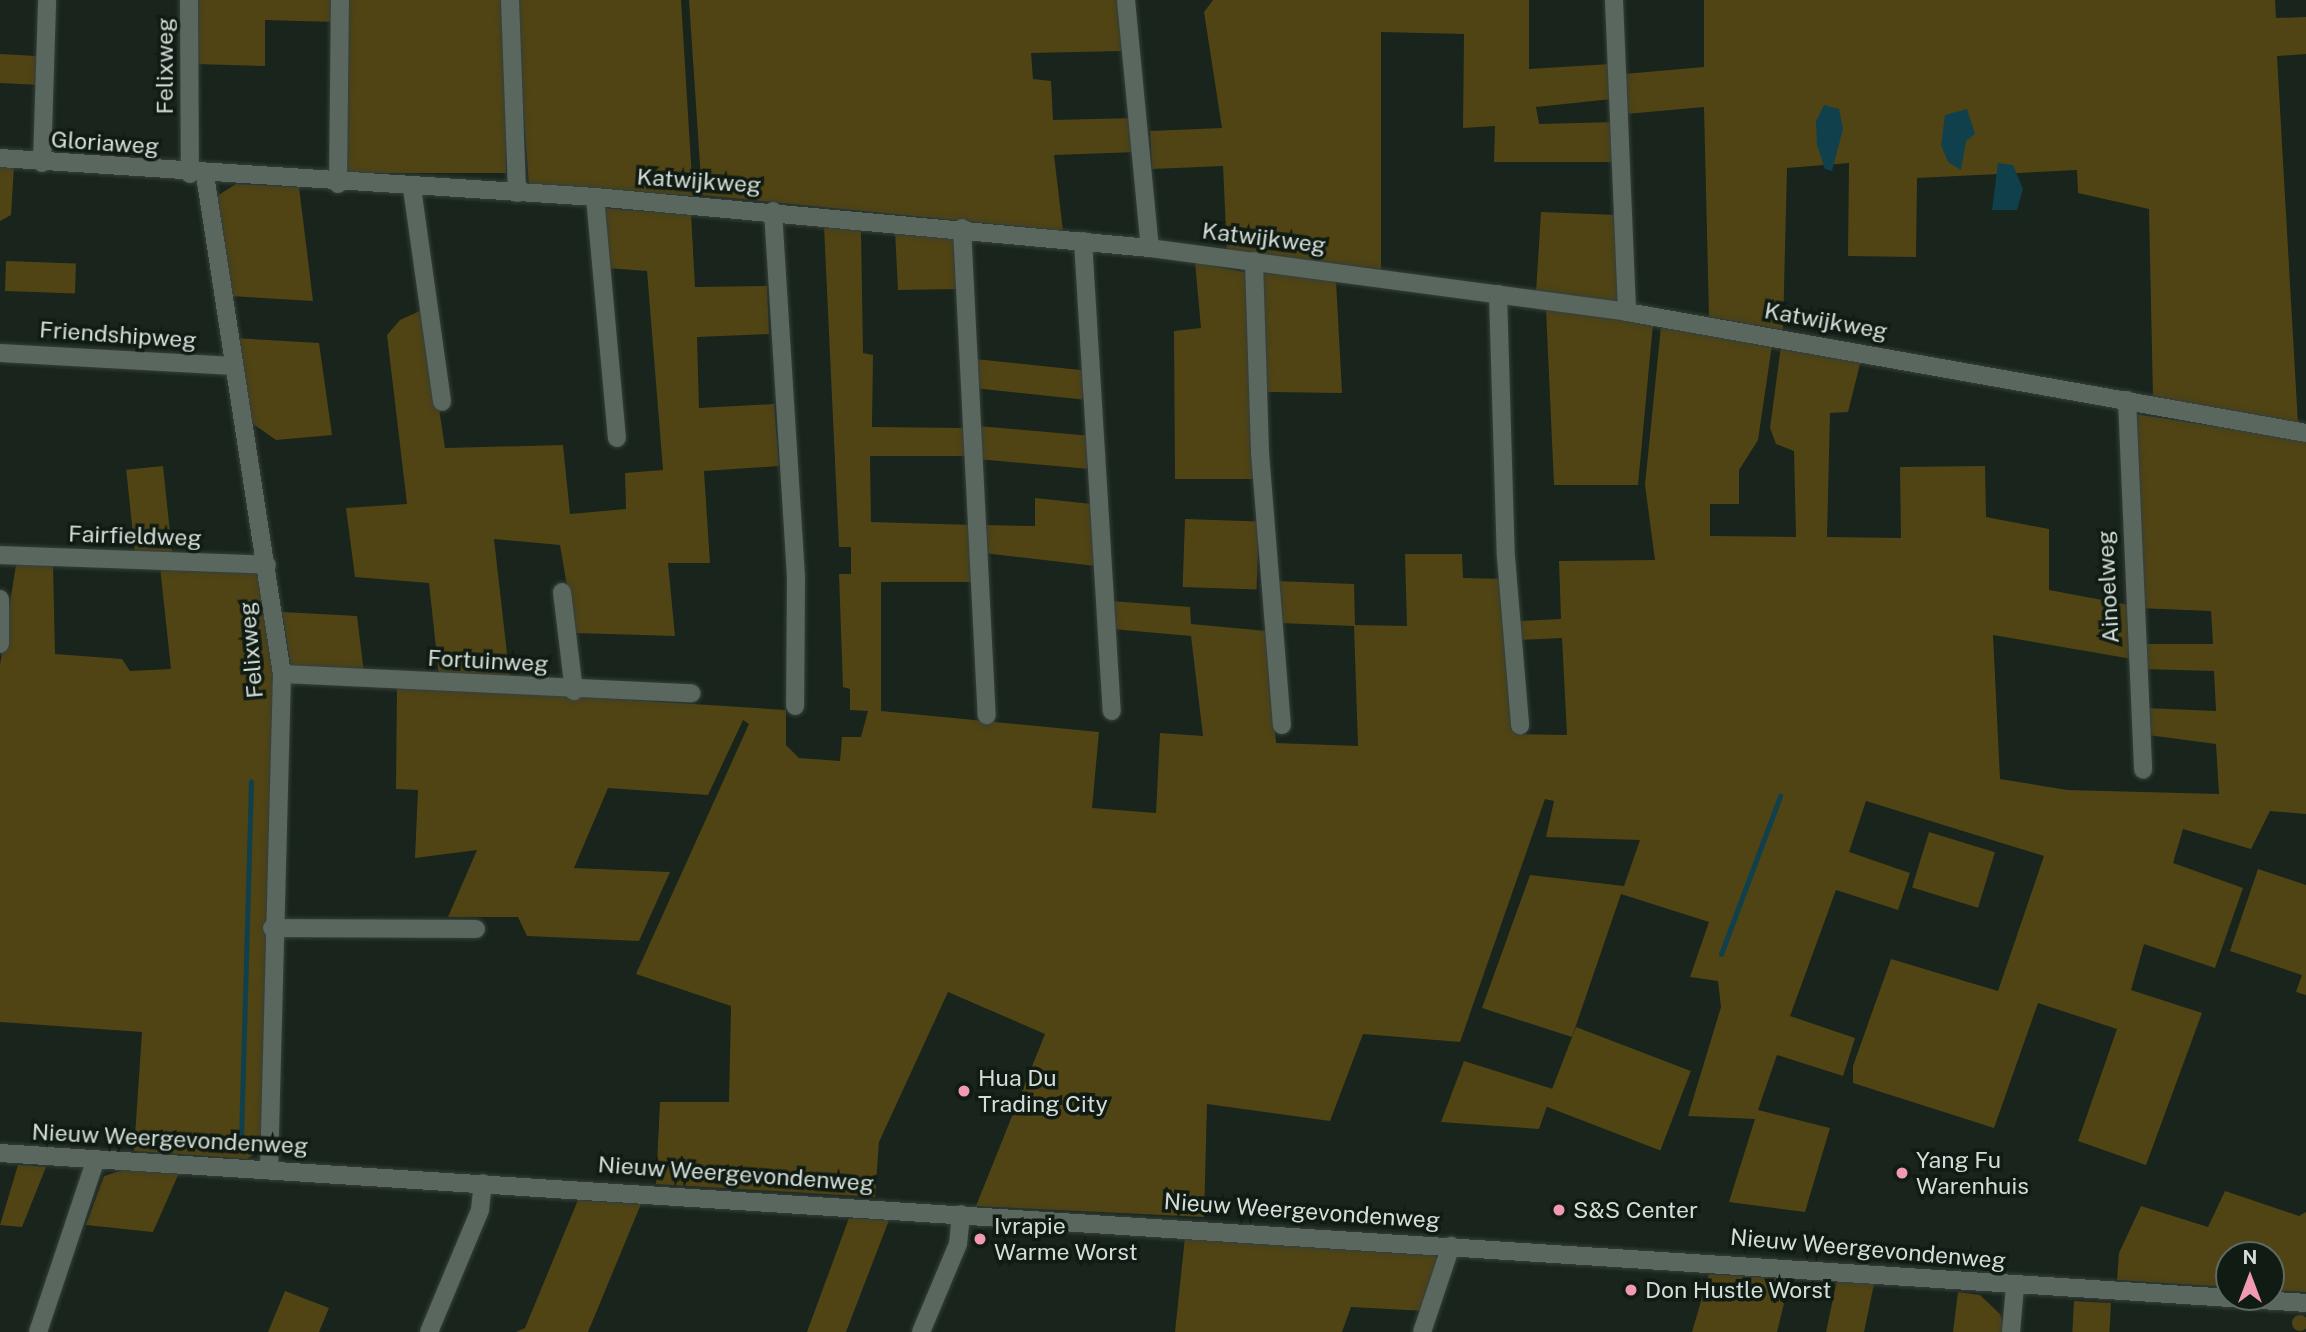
<!DOCTYPE html>
<html>
<head>
<meta charset="utf-8">
<style>
  body { margin:0 }
  #map { position:relative; width:2306px; height:1332px; overflow:hidden; background:#18241c; font-family:"Public Sans",sans-serif }
  div>[style] { position:absolute }
  [style*='--x'] { left:calc(var(--x)*1px); top:calc(var(--y)*1px); width:calc(var(--w)*1px); rotate:calc(var(--a)*1deg) }
  .green>* { inset:0; background:#504414; transform-origin:0 0 }
  .round { border-radius:50% }
  .forest>* { inset:0; background:#504413; transform-origin:0 0 }
  .water>* { inset:0; background:#0f404c }
  .stream>* { height:5px; margin:-2.5px; padding:0 2.5px; transform-origin:2.5px; border-radius:2.5px; background:#0f404c }
  .roads { filter:drop-shadow(0 0 2px #363f39) drop-shadow(0 0 2px #363f39) }
  .street>* { height:18px; margin:-9px; padding:0 9px; transform-origin:9px; border-radius:9px; background:#59675e }
  .secondary>* { height:18px; margin:-9px; padding:0 9px; transform-origin:9px; border-radius:9px; background:#59675e }
  .dots>* { width:19px; height:19px; translate:-50% -50%; box-sizing:border-box; border:4px solid #0f1b13; border-radius:50% }
  span { translate:-50% -50%; white-space:nowrap; text-align:center; line-height:1.15; -webkit-text-stroke:7px #0f1b13; paint-order:stroke }
  .street-label { font-size:23px; color:#d5ddd8 }
  .poi-label { font-size:23px; color:#d5ddd8 }
  .left { translate:0 -50%; text-align:left }
  .north { position:absolute; left:2215px; top:1241px; width:70px; height:70px; box-sizing:border-box; background:#0f1b13; border:2px solid #5e6962; border-radius:50%; rotate:0deg; font-size:19px; font-weight:700; line-height:28px; text-align:center; color:#d5ddd8 }
  .north::after { content:''; display:block; margin:auto; width:24px; height:32px; background:#f19ab2; clip-path:polygon(50% 0,100% 100%,50% 72%,0 100%) }
</style>
</head>
<body>
<div id="map">
  <div class="green">
    <div style="clip-path:polygon(195px 0,336px 0,336px 22px,265px 20px,265px 66px,195px 64px)"></div>
    <div style="left:346px;top:0;width:160px;height:173px"></div>
    <div style="clip-path:polygon(515px 0,681px 0,693px 196px,529px 185px)"></div>
    <div style="clip-path:polygon(689px 0,1118px 0,1122px 51px,1031px 53px,1033px 79px,1051px 81px,1053px 120px,1135px 118px,1137px 152px,1054px 155px,1063px 231px,702px 195px)"></div>
    <div style="clip-path:polygon(1213px 0,1529px 0,1529px 69px,1611px 64px,1612px 99px,1536px 107px,1539px 124px,1616px 122px,1618px 162px,1494px 162px,1495px 126px,1463px 128px,1464px 34px,1381px 32px,1381px 269px,1227px 251px,1223px 166px,1152px 169px,1150px 131px,1222px 128px,1204px 12px)"></div>
    <div style="clip-path:polygon(1704px 0,2275px 0,2276px 18px,2306px 17px,2306px 54px,2277px 56px,2298px 424px,2153px 398px,2149px 209px,2078px 193px,2077px 170px,1917px 178px,1916px 257px,1848px 256px,1849px 163px,1787px 168px,1783px 330px,1709px 317px,1704px 107px,1626px 114px,1624px 74px,1704px 67px)"></div>
    <div style="left:0;top:54px;width:41px;height:29px;rotate:3deg"></div>
    <div style="clip-path:polygon(0 165px,14px 166px,11px 215px,0 221px)"></div>
    <div style="clip-path:polygon(236px 184px,299px 187px,313px 301px,230px 296px,217px 196px)"></div>
    <div style="clip-path:polygon(599px 208px,691px 214px,695px 287px,767px 286px,769px 334px,697px 337px,699px 408px,774px 404px,779px 466px,704px 471px,710px 563px,668px 563px,675px 636px,575px 633px,560px 545px,494px 539px,510px 680px,439px 676px,429px 583px,355px 577px,346px 508px,407px 504px,387px 335px,400px 320px,424px 309px,445px 448px,563px 445px,570px 514px,626px 509px,625px 473px,663px 470px,647px 271px,607px 268px)"></div>
    <div style="clip-path:polygon(1541px 212px,1618px 215px,1619px 302px,1536px 292px)"></div>
    <div style="clip-path:polygon(824px 226px,861px 230px,863px 353px,873px 355px,872px 427px,966px 428px,966px 456px,870px 456px,871px 522px,972px 525px,975px 582px,881px 582px,881px 711px,1099px 732px,1092px 808px,1156px 813px,1160px 733px,1203px 736px,1191px 636px,1112px 629px,1111px 601px,1190px 607px,1191px 624px,1267px 631px,1276px 743px,1358px 746px,1354px 626px,1280px 623px,1276px 581px,1354px 584px,1355px 625px,1407px 626px,1405px 554px,1462px 554px,1463px 578px,1508px 579px,1517px 734px,1567px 735px,1562px 638px,1520px 640px,1519px 621px,1561px 619px,1559px 561px,1655px 560px,1645px 485px,1661px 326px,1772px 345px,1758px 440px,1739px 470px,1739px 504px,1710px 504px,1710px 536px,1796px 537px,1794px 451px,1776px 444px,1770px 428px,1781px 346px,1861px 360px,1848px 412px,1830px 413px,1827px 537px,1901px 538px,1900px 467px,1985px 466px,1986px 517px,2049px 529px,2049px 590px,2129px 605px,2132px 659px,1993px 635px,2000px 779px,2067px 790px,2219px 794px,2216px 744px,2148px 735px,2146px 708px,2216px 711px,2214px 671px,2142px 669px,2141px 644px,2213px 644px,2211px 611px,2138px 608px,2134px 414px,2306px 440px,2306px 814px,2270px 811px,2251px 849px,2183px 829px,2173px 863px,2243px 888px,2215px 968px,2144px 944px,2131px 990px,2202px 1013px,2146px 1165px,2078px 1141px,2117px 1029px,2038px 1003px,1994px 1128px,1853px 1083px,1853px 1066px,1891px 959px,1998px 991px,2044px 856px,1866px 801px,1849px 852px,1910px 873px,1898px 910px,1836px 890px,1790px 1016px,1855px 1038px,1843px 1076px,1777px 1055px,1758px 1110px,1830px 1128px,1805px 1212px,1729px 1202px,1755px 1119px,1688px 1116px,1721px 1007px,1718px 981px,1690px 977px,1709px 922px,1621px 894px,1572px 1037px,1482px 1008px,1530px 875px,1624px 886px,1640px 840px,1546px 837px,1554px 801px,1545px 799px,1460px 1042px,1363px 1034px,1330px 1121px,1207px 1104px,1204px 1217px,976px 1206px,1045px 1034px,948px 992px,879px 1142px,875px 1197px,656px 1184px,660px 1102px,729px 1102px,731px 1006px,636px 974px,749px 724px,743px 720px,708px 795px,608px 788px,574px 868px,670px 872px,639px 941px,527px 936px,518px 917px,448px 917px,477px 850px,415px 858px,418px 790px,396px 789px,397px 685px,786px 710px,786px 745px,799px 758px,840px 761px,842px 737px,861px 737px,868px 711px,850px 710px,850px 689px,843px 687px,839px 574px,851px 574px,851px 547px,839px 547px)"></div>
    <div style="clip-path:polygon(895px 231px,955px 237px,959px 289px,898px 290px)"></div>
    <div style="left:6px;top:261px;width:70px;height:30px;rotate:2deg"></div>
    <div style="clip-path:polygon(1195px 262px,1248px 273px,1256px 479px,1175px 479px,1174px 331px,1201px 328px)"></div>
    <div style="clip-path:polygon(1262px 270px,1336px 281px,1342px 393px,1262px 392px)"></div>
    <div style="clip-path:polygon(1546px 309px,1653px 324px,1638px 485px,1554px 485px)"></div>
    <div style="clip-path:polygon(235px 338px,319px 343px,332px 435px,276px 440px,249px 421px)"></div>
    <div style="left:975px;top:359px;width:111px;height:29px;rotate:6deg"></div>
    <div style="left:978px;top:426px;width:112px;height:33px;rotate:5deg"></div>
    <div style="left:163px;top:466px;width:91px;height:37px;rotate:84deg"></div>
    <div style="clip-path:polygon(1035px 498px,1092px 504px,1096px 566px,983px 553px,982px 525px,1035px 526px)"></div>
    <div style="left:1185px;top:519px;width:74px;height:68px;rotate:2deg"></div>
    <div style="clip-path:polygon(16px 565px,53px 565px,55px 654px,122px 659px,130px 671px,171px 669px,160px 567px,259px 574px,275px 665px,262px 1136px,261px 1149px,247px 1159px,134px 1151px,142px 1032px,0 1022px,0 665px)"></div>
    <div style="clip-path:polygon(282px 612px,357px 616px,364px 673px,291px 667px)"></div>
    <div style="left:1929px;top:832px;width:69px;height:58px;rotate:17deg"></div>
    <div style="clip-path:polygon(2258px 869px,2306px 885px,2306px 995px,2296px 992px,2302px 975px,2230px 951px)"></div>
    <div style="clip-path:polygon(1464px 1061px,1553px 1089px,1539px 1129px,1441px 1122px)"></div>
    <div style="clip-path:polygon(18px 1165px,46px 1167px,22px 1227px,0 1225px)"></div>
    <div style="clip-path:polygon(127px 1169px,179px 1173px,153px 1232px,86px 1225px,104px 1176px)"></div>
    <div style="clip-path:polygon(2225px 1191px,2299px 1216px,2306px 1212px,2306px 1292px,2271px 1290px,2271px 1255px,2229px 1255px,2229px 1287px,2117px 1280px,2119px 1253px,2141px 1206px,2208px 1227px)"></div>
    <div style="clip-path:polygon(578px 1200px,641px 1204px,588px 1332px,516px 1332px,525px 1328px)"></div>
    <div style="clip-path:polygon(849px 1218px,889px 1220px,846px 1332px,807px 1332px)"></div>
    <div style="clip-path:polygon(1185px 1237px,1435px 1255px,1438px 1259px,1425px 1311px,1351px 1307px,1342px 1332px,1175px 1332px)"></div>
    <div style="clip-path:polygon(1709px 1274px,1790px 1279px,1777px 1332px,1692px 1332px)"></div>
    <div style="clip-path:polygon(1837px 1280px,1874px 1284px,1864px 1332px,1826px 1332px)"></div>
    <div style="clip-path:polygon(285px 1291px,329px 1308px,319px 1332px,268px 1332px)"></div>
    <div style="clip-path:polygon(1958px 1292px,1980px 1295px,2000px 1314px,2007px 1332px,1953px 1332px)"></div>
    <div style="left:2074px;top:1301px;width:37px;height:31px;rotate:3deg"></div>
    <div class="round" style="left:2292px;top:1315px;width:16px;height:16px"></div>
  </div>
  <div class="forest">
    <div style="left:1576px;top:1027px;width:123px;height:85px;rotate:21deg"></div>
  </div>
  <div class="water">
    <div style="clip-path:polygon(1824px 105px,1839px 109px,1843px 129px,1832px 171px,1825px 169px,1817px 145px,1816px 121px)"></div>
    <div style="clip-path:polygon(1967px 109px,1975px 134px,1966px 141px,1961px 170px,1948px 162px,1941px 145px,1945px 115px)"></div>
    <div style="clip-path:polygon(1998px 163px,2013px 165px,2023px 189px,2017px 210px,1992px 210px)"></div>
  </div>
  <div class="stream">
    <div style="--x:1721;--y:954;--w:169;--a:-69.5"></div>
    <div style="--x:241;--y:1139;--w:358;--a:-88.4"></div>
  </div>
  <div class="roads">
    <div class="street">
      <div style="--x:189;--y:0;--w:174;--a:89.7"></div>
      <div style="--x:510;--y:0;--w:193;--a:87.9"></div>
      <div style="--x:1126;--y:0;--w:249;--a:84.5"></div>
      <div style="--x:1614;--y:0;--w:312;--a:87.6"></div>
      <div style="--x:0;--y:158;--w:596;--a:3.75"></div>
      <div style="--x:595;--y:197;--w:557;--a:5.25"></div>
      <div style="--x:1150;--y:248;--w:481;--a:7.6"></div>
      <div style="--x:1627;--y:312;--w:690;--a:10.1"></div>
      <div style="--x:42;--y:163;--w:163;--a:-88.2"></div>
      <div style="--x:205;--y:175;--w:505;--a:81.23"></div>
      <div style="--x:282;--y:674;--w:494;--a:91.5"></div>
      <div style="--x:338;--y:184;--w:184;--a:-89.4"></div>
      <div style="--x:412;--y:188;--w:216;--a:82"></div>
      <div style="--x:595;--y:197;--w:242;--a:84.8"></div>
      <div style="--x:773;--y:211;--w:368;--a:86.4"></div>
      <div style="--x:796;--y:578;--w:128;--a:90.4"></div>
      <div style="--x:962;--y:228;--w:488;--a:87.1"></div>
      <div style="--x:1083;--y:241;--w:471;--a:86.5"></div>
      <div style="--x:1254;--y:261;--w:192;--a:88.2"></div>
      <div style="--x:1260;--y:453;--w:273;--a:85.4"></div>
      <div style="--x:1498;--y:294;--w:263;--a:88.3"></div>
      <div style="--x:1506;--y:557;--w:169;--a:85.2"></div>
      <div style="--x:0;--y:353;--w:234;--a:3.2"></div>
      <div style="--x:2127;--y:400;--w:370;--a:87.5"></div>
      <div style="--x:0;--y:555;--w:267;--a:2.1"></div>
      <div style="--x:562;--y:592;--w:100;--a:83.1"></div>
      <div style="--x:0;--y:599;--w:45;--a:90"></div>
      <div style="--x:282;--y:674;--w:410;--a:2.7"></div>
      <div style="--x:272;--y:928;--w:204;--a:0.3"></div>
      <div style="--x:38;--y:1332;--w:182;--a:-71.5"></div>
      <div style="--x:429;--y:1332;--w:132;--a:-67.3"></div>
      <div style="--x:480;--y:1210;--w:27;--a:-84"></div>
      <div style="--x:921;--y:1332;--w:95;--a:-67.2"></div>
      <div style="--x:958;--y:1244;--w:30;--a:-84"></div>
      <div style="--x:1422;--y:1332;--w:91;--a:-71.4"></div>
      <div style="--x:2011;--y:1332;--w:46;--a:-85"></div>
    </div>
    <div class="secondary">
      <div style="--x:0;--y:1153;--w:2311;--a:3.72"></div>
    </div>
  </div>
  <div class="dots">
    <div style="left:964px;top:1091px;background:#f19ab2"></div>
    <div style="left:1902px;top:1173px;background:#f19ab2"></div>
    <div style="left:1559px;top:1210px;background:#f19ab2"></div>
    <div style="left:980px;top:1239px;background:#f19ab2"></div>
    <div style="left:1631px;top:1290px;background:#f19ab2"></div>
  </div>
  <div class="street-label">
    <span style="left:165px;top:66px;rotate:-90deg">Felixweg</span>
    <span style="left:105px;top:143px;rotate:4deg">Gloriaweg</span>
    <span style="left:699px;top:181px;rotate:4deg">Katwijkweg</span>
    <span style="left:1264px;top:238px;rotate:7deg">Katwijkweg</span>
    <span style="left:1826px;top:321px;rotate:10deg">Katwijkweg</span>
    <span style="left:118px;top:335px;rotate:4deg">Friendshipweg</span>
    <span style="left:135px;top:536px;rotate:2deg">Fairfieldweg</span>
    <span style="left:2108px;top:587px;rotate:-93deg">Ainoelweg</span>
    <span style="left:251px;top:650px;rotate:-95deg">Felixweg</span>
    <span style="left:488px;top:661px;rotate:3deg">Fortuinweg</span>
    <span style="left:170px;top:1139px;rotate:3deg">Nieuw Weergevondenweg</span>
    <span style="left:736px;top:1174px;rotate:4deg">Nieuw Weergevondenweg</span>
    <span style="left:1302px;top:1211px;rotate:4deg">Nieuw Weergevondenweg</span>
    <span style="left:1868px;top:1249px;rotate:5deg">Nieuw Weergevondenweg</span>
  </div>
  <div class="poi-label">
    <span class="left" style="left:978px;top:1091px">Hua Du<br>Trading City</span>
    <span class="left" style="left:1916px;top:1173px">Yang Fu<br>Warenhuis</span>
    <span class="left" style="left:1573px;top:1210px">S&amp;S Center</span>
    <span class="left" style="left:994px;top:1239px">Ivrapie<br>Warme Worst</span>
    <span class="left" style="left:1645px;top:1290px">Don Hustle Worst</span>
  </div>
  <div class="north">N</div>
</div>
</body>
</html>
